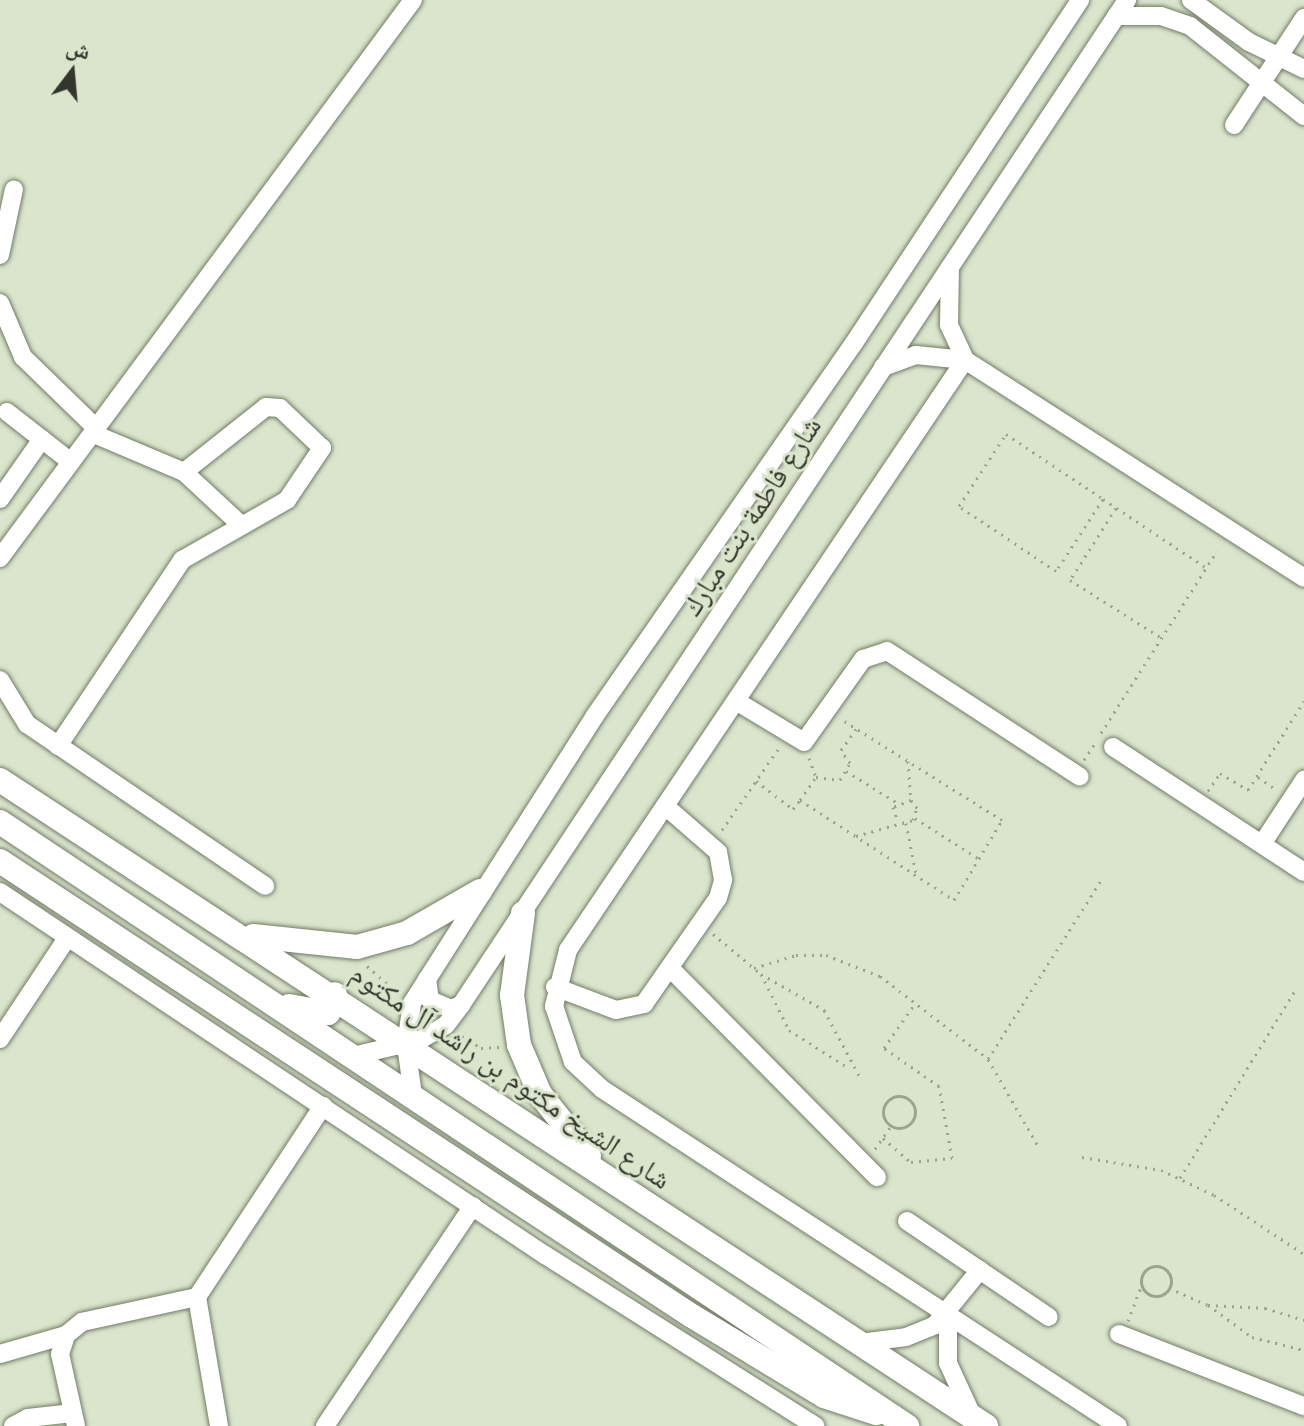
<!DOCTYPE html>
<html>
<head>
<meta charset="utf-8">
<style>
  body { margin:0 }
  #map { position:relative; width:1304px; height:1426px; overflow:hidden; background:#dbe5cc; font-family:Lora,"Noto Naskh Arabic",serif }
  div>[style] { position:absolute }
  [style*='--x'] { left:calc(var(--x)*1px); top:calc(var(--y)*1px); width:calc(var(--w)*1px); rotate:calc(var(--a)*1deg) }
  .path>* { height:3px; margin-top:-1.5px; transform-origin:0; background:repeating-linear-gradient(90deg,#9ca490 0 2px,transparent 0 8px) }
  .path>.ring { margin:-1.5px; padding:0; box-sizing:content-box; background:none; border:3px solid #9ca490; border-radius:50% }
  .roads { filter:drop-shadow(0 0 2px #727c65) drop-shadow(0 0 2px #727c65) }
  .minor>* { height:18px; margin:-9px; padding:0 9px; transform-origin:9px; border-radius:9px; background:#fff }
  .major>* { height:24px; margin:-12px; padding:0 12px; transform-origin:12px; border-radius:12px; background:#fff }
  span { translate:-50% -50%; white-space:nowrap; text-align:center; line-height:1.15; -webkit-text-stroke:6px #dbe5cc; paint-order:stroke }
  .street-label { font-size:28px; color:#32362c }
  .north { position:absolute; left:32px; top:32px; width:80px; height:80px; -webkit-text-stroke:6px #dbe5cc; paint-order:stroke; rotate:16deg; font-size:22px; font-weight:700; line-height:32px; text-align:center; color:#32362c }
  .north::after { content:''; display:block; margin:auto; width:28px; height:36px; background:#32362c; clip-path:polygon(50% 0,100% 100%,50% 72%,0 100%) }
</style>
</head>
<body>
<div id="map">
  <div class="path">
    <div style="--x:1103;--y:499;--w:86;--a:123.1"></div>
    <div style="--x:1056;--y:571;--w:117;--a:-146.2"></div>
    <div style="--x:959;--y:506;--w:86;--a:-56.9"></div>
    <div style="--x:1006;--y:434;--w:117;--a:33.8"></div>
    <div style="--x:1103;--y:499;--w:125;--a:33.6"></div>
    <div style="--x:1116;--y:508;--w:85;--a:122.6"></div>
    <div style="--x:1070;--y:580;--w:107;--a:32.3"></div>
    <div style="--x:1101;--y:733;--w:216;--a:-57.5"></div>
    <div style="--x:809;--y:758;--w:20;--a:70"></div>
    <div style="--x:1084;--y:760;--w:20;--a:-57"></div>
    <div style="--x:908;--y:761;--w:39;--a:86"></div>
    <div style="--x:846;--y:771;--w:59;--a:31.8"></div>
    <div style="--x:1258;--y:777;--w:21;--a:35"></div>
    <div style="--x:756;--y:781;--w:46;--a:37.1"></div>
    <div style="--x:793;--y:809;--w:11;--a:-52"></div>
    <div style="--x:800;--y:800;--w:184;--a:33"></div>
    <div style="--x:954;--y:900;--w:93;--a:-59"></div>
    <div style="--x:1002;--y:820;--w:190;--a:-147.9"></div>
    <div style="--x:1208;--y:791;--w:22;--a:-56"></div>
    <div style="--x:1220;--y:773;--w:33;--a:31"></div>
    <div style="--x:1248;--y:790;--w:105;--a:-57.8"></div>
    <div style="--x:800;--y:800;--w:28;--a:-55"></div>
    <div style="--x:816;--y:777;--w:24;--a:7"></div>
    <div style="--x:840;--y:780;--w:20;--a:-60"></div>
    <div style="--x:850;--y:763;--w:16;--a:-125"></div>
    <div style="--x:841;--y:750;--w:26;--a:-54"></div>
    <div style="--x:915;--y:818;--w:76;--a:32.6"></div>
    <div style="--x:906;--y:823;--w:52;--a:78.9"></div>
    <div style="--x:722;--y:830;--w:100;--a:-55.2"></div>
    <div style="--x:856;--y:836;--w:59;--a:-15.7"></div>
    <div style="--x:913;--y:820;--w:13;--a:-72"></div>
    <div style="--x:917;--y:808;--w:10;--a:-127"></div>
    <div style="--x:911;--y:800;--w:19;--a:159"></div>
    <div style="--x:893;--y:807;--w:16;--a:72"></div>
    <div style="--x:713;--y:934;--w:62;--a:39.8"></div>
    <div style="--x:761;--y:974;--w:73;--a:29.7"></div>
    <div style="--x:824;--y:1010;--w:78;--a:61.8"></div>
    <div style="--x:367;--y:966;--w:43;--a:41.2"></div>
    <div style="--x:754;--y:968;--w:44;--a:-17.2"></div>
    <div style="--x:796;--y:955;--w:30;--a:0"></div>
    <div style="--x:826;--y:955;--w:58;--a:21.3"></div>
    <div style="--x:880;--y:976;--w:136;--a:37.5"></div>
    <div style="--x:988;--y:1059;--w:100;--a:60.1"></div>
    <div style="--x:761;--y:974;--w:63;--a:63.4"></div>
    <div style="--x:789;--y:1030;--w:72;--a:32.6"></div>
    <div style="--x:462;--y:1036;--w:22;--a:32"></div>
    <div style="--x:481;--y:1048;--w:18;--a:-3"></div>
    <div style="--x:988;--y:1059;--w:215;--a:-57.7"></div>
    <div class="ring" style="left:883px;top:1096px;width:29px;height:29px"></div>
    <div style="--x:883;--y:1138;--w:37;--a:41"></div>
    <div style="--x:911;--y:1162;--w:41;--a:-5.6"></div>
    <div style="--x:952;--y:1158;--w:73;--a:-100.2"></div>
    <div style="--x:939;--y:1086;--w:67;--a:-145.4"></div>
    <div style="--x:884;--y:1048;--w:56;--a:-55.2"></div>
    <div style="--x:875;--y:1149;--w:28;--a:-55"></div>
    <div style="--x:1082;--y:1157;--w:80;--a:9.3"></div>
    <div style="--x:1161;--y:1170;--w:59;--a:25.3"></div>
    <div style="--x:1214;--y:1195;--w:108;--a:33.2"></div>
    <div style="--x:1180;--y:1178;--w:220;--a:-58.5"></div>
    <div class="ring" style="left:1141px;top:1266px;width:27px;height:27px"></div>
    <div style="--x:1169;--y:1288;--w:43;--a:23.6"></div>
    <div style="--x:1208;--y:1305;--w:54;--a:36"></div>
    <div style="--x:1252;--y:1337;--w:54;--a:14"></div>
    <div style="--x:1208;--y:1305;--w:57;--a:3"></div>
    <div style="--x:1265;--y:1308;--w:41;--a:17.1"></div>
    <div style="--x:1128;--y:1321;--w:36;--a:-69"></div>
  </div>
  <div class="roads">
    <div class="minor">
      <div style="--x:1191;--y:0;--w:72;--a:35.9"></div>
      <div style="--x:1249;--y:42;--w:61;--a:26.1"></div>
      <div style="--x:1116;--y:16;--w:45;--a:0"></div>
      <div style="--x:1161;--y:16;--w:31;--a:19"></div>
      <div style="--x:1190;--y:26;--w:145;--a:38.3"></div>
      <div style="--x:1234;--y:125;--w:128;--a:-56.8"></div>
      <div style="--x:0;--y:255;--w:67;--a:-78"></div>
      <div style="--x:950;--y:267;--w:58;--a:91"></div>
      <div style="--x:949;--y:325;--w:38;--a:65"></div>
      <div style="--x:0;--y:303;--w:59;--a:66.9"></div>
      <div style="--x:23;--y:357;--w:103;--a:44.2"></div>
      <div style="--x:965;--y:360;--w:711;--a:123.94"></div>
      <div style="--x:568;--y:950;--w:58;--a:104"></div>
      <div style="--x:554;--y:1006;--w:59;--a:71.3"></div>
      <div style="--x:573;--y:1062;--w:40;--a:43"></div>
      <div style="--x:602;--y:1089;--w:616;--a:33.15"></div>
      <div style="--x:883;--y:367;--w:35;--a:-20"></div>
      <div style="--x:916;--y:355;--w:49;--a:5.8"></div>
      <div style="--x:965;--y:360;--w:403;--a:32.7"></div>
      <div style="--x:7;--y:412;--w:81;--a:38"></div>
      <div style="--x:94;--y:434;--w:98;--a:22.9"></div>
      <div style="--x:184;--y:472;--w:78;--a:42.9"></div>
      <div style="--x:0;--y:499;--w:73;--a:-55"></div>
      <div style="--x:0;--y:558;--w:694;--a:-53.49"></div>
      <div style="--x:0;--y:680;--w:52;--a:58.5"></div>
      <div style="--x:27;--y:724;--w:288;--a:34.2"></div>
      <div style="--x:736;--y:701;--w:79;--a:31.1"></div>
      <div style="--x:804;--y:742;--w:102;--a:-54.6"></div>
      <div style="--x:863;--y:659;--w:25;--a:-18"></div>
      <div style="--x:887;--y:651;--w:230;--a:33.1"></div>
      <div style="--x:58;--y:746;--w:224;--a:-56.3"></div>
      <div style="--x:182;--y:560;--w:121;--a:-29.7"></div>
      <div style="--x:287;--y:500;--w:63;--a:-56.1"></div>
      <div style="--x:322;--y:448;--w:58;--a:-136.4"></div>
      <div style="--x:280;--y:408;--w:14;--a:-176"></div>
      <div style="--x:266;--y:407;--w:105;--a:141.6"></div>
      <div style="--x:1113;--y:747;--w:228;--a:33.2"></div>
      <div style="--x:1262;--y:844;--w:77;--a:-56.7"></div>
      <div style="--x:0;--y:892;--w:655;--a:33.67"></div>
      <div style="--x:545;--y:1255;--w:320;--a:32.3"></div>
      <div style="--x:671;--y:969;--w:293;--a:45.3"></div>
      <div style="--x:427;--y:979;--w:21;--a:82"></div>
      <div style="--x:430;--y:1000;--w:23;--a:23"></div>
      <div style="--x:451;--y:1009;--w:11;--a:-22"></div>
      <div style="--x:555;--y:987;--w:65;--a:20.7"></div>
      <div style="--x:616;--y:1010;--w:29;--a:-12"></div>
      <div style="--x:644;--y:1004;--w:129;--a:-55.1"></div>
      <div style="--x:718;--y:898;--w:19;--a:-74"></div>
      <div style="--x:723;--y:880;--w:28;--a:-100"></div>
      <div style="--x:718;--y:852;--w:70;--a:-139"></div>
      <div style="--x:0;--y:1039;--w:121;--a:-56.4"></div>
      <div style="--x:353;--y:1056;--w:69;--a:-13.4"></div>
      <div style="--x:420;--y:1040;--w:30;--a:-30"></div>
      <div style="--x:446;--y:1025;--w:25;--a:-53"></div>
      <div style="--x:461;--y:1005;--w:1206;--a:-56.47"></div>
      <div style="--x:413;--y:1096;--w:52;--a:-97.7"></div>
      <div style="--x:406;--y:1044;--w:41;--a:-81.7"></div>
      <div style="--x:412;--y:1003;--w:339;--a:-57.5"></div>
      <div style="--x:594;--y:717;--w:455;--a:-55.2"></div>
      <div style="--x:854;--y:343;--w:411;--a:-56.6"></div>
      <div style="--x:907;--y:1221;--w:171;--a:34.1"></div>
      <div style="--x:197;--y:1297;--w:229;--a:-56.6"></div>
      <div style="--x:948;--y:1316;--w:47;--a:90"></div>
      <div style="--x:948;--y:1363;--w:55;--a:65.3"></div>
      <div style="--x:1119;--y:1334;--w:199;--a:21.3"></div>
      <div style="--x:860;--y:1343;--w:46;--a:-7.4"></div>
      <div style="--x:906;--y:1337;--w:31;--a:-22"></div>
      <div style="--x:935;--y:1325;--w:71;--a:-50.7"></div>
      <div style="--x:0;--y:1354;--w:69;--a:-16.1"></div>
      <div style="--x:13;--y:1426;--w:17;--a:-28"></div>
      <div style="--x:28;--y:1418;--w:45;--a:-6.3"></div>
      <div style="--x:76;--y:1426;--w:74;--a:-102.5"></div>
      <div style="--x:60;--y:1354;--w:20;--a:-72"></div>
      <div style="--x:66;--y:1335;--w:21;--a:-39"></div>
      <div style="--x:82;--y:1322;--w:118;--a:-12.3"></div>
      <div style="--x:197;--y:1297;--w:131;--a:80.3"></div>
      <div style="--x:325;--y:1426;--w:265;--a:-56.1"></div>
    </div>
    <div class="major">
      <div style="--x:0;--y:780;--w:1179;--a:33.23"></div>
      <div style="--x:0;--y:822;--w:1090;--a:33.66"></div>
      <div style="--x:0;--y:861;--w:828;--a:33.33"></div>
      <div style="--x:692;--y:1316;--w:154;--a:31.2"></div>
      <div style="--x:824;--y:1396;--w:55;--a:18.1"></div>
      <div style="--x:523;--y:913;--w:83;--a:97.6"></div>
      <div style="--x:512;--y:995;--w:50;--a:82"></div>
      <div style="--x:519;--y:1045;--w:53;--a:66.8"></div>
      <div style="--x:540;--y:1094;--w:79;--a:51.7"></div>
      <div style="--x:253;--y:936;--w:105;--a:6"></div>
      <div style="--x:357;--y:947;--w:52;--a:-15.6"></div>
      <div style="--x:407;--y:933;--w:84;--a:-29.9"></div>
      <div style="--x:289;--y:1006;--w:40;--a:10"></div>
      <div style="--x:328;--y:1013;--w:20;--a:-70"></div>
    </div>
  </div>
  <div class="street-label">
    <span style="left:751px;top:516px;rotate:-57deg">شارع فاطمة بنت مبارك</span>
    <span style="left:511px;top:1076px;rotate:34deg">شارع الشيخ مكتوم بن راشد آل مكتوم</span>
  </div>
  <div class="north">ش</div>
</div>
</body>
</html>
